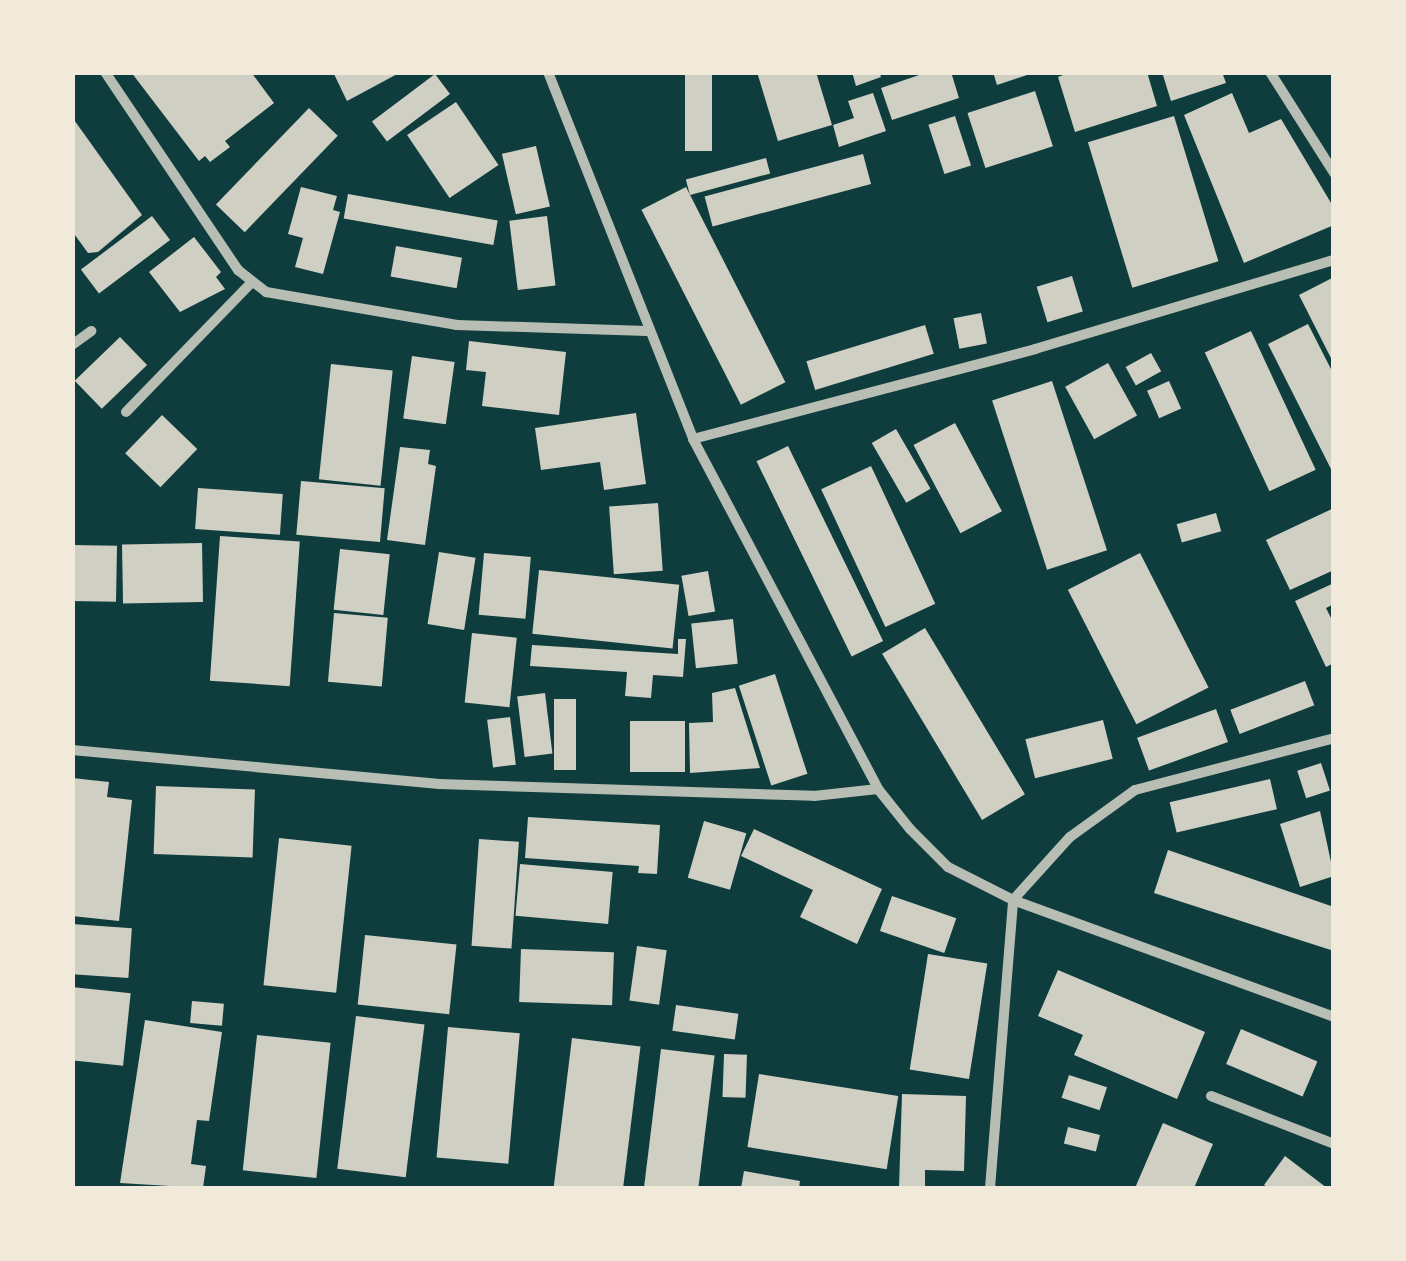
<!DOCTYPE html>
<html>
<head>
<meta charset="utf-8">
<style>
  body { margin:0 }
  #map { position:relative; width:1406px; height:1261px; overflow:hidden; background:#0f3d3e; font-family:Figtree,sans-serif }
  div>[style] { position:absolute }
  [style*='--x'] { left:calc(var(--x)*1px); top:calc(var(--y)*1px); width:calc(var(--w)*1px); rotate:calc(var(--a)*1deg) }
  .building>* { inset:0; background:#cfcfc3; transform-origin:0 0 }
  .minor>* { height:10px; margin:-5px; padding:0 5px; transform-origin:5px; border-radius:5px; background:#b8beb3 }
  span { translate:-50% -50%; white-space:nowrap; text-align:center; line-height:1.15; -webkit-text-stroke:8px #f1e9da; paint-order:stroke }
  .frame { position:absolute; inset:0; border:75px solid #f1e9da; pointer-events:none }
</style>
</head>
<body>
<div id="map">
  <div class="building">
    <div style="clip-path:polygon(131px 72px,251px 72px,274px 103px,225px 141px,230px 147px,210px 162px,205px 156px,199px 161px)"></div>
    <div style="clip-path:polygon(333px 72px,401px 72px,347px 101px)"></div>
    <div style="left:685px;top:72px;width:27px;height:79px"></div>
    <div style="clip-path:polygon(757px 72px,816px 72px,832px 125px,778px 141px)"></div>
    <div style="clip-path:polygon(852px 72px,879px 72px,881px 77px,856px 86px)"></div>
    <div style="clip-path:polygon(928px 72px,951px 72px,959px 98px,892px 120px,881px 88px)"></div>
    <div style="clip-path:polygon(993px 72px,1032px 72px,1033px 73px,997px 85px)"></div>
    <div style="clip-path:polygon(1071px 72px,1147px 72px,1157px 106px,1075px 132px,1058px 77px)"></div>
    <div style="clip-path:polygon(1162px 72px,1222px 72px,1226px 83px,1171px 101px)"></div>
    <div style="left:435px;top:74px;width:25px;height:79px;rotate:53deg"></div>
    <div style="left:1035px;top:91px;width:58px;height:71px;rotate:72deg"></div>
    <div style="clip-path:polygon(873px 93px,886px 131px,839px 147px,833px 125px,854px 118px,848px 101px)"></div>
    <div style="clip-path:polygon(1232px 93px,1249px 133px,1281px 119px,1334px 208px,1334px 225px,1244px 263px,1184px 115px)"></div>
    <div style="left:456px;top:102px;width:76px;height:59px;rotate:56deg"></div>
    <div style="left:309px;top:108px;width:40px;height:134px;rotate:44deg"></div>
    <div style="left:955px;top:116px;width:52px;height:28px;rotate:72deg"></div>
    <div style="left:1174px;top:116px;width:152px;height:90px;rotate:73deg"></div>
    <div style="clip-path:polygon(72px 117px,142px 215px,98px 252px,88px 253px,72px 231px)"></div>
    <div style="left:536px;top:146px;width:62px;height:35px;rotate:77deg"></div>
    <div style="left:863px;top:154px;width:31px;height:164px;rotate:75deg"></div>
    <div style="left:766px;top:158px;width:16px;height:83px;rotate:75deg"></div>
    <div style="clip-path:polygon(301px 187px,337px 196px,333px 210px,340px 212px,323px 274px,295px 267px,303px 238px,288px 234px)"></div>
    <div style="left:686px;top:187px;width:219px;height:50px;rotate:63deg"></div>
    <div style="left:348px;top:194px;width:152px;height:25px;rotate:10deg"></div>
    <div style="left:152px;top:216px;width:30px;height:89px;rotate:53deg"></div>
    <div style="left:547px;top:216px;width:70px;height:38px;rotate:83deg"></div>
    <div style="clip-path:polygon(194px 237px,221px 272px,216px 277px,225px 289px,180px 312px,149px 272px)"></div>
    <div style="left:396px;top:246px;width:67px;height:31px;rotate:10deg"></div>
    <div style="left:1072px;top:276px;width:37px;height:37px;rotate:73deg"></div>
    <div style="clip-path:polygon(1334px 277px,1334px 364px,1299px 295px)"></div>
    <div style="left:981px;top:313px;width:31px;height:28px;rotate:79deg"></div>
    <div style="clip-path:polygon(1308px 324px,1334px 375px,1334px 475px,1268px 344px)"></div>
    <div style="left:925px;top:325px;width:30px;height:124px;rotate:73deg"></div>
    <div style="left:1251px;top:331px;width:153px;height:51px;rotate:65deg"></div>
    <div style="left:120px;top:337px;width:39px;height:63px;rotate:46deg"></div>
    <div style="clip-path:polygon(469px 341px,566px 352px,559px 415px,482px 406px,486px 372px,466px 370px)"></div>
    <div style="left:1151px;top:353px;width:21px;height:29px;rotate:61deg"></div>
    <div style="left:412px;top:356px;width:43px;height:63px;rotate:8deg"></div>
    <div style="left:1108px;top:363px;width:60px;height:49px;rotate:61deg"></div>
    <div style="left:331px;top:364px;width:62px;height:116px;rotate:6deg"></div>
    <div style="left:1052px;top:381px;width:178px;height:63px;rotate:72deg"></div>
    <div style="left:1169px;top:381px;width:30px;height:24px;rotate:66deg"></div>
    <div style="clip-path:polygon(636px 413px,646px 484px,604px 490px,600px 462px,541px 470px,535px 428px)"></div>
    <div style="left:162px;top:415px;width:49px;height:53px;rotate:44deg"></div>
    <div style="left:955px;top:423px;width:100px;height:47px;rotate:62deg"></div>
    <div style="left:896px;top:429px;width:69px;height:28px;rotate:60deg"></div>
    <div style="left:788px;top:446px;width:217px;height:35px;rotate:64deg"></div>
    <div style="clip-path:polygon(400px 447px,430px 450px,428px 464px,436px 466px,425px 545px,387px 540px)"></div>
    <div style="left:871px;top:466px;width:152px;height:55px;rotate:65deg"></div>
    <div style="left:301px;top:481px;width:84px;height:54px;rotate:5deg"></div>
    <div style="left:198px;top:488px;width:85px;height:41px;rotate:4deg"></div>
    <div style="left:658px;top:503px;width:68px;height:49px;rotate:86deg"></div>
    <div style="clip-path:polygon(1334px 508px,1334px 570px,1290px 590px,1266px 540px)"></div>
    <div style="left:1216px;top:513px;width:19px;height:41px;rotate:74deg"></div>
    <div style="left:220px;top:536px;width:80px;height:145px;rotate:4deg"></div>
    <div style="left:202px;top:543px;width:59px;height:80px;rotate:89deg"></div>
    <div style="left:72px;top:545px;width:45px;height:56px;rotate:1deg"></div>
    <div style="left:340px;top:549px;width:50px;height:61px;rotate:6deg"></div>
    <div style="left:439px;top:552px;width:37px;height:73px;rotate:9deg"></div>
    <div style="left:484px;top:553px;width:47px;height:62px;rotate:5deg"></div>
    <div style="left:1140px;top:553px;width:151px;height:81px;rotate:63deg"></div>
    <div style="left:539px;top:570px;width:141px;height:64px;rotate:6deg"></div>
    <div style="left:708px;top:571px;width:41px;height:27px;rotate:80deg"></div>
    <div style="clip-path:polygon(1334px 583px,1334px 604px,1326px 608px,1334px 624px,1334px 663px,1326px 667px,1295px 601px)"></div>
    <div style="left:334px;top:613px;width:54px;height:69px;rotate:5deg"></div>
    <div style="left:733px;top:619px;width:45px;height:42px;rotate:84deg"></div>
    <div style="left:925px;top:628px;width:194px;height:50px;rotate:59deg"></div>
    <div style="left:472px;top:633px;width:45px;height:70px;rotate:6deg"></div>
    <div style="clip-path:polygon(678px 639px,686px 639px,683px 677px,653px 675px,651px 698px,625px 696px,627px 672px,530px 666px,532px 645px,678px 654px)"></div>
    <div style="left:775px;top:674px;width:105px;height:38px;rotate:72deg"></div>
    <div style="left:1305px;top:681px;width:26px;height:80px;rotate:69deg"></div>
    <div style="clip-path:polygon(735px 688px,760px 768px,690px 773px,689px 723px,713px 722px,712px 693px)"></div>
    <div style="left:545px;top:693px;width:61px;height:28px;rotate:83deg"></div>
    <div style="left:554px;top:699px;width:22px;height:71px"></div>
    <div style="left:1216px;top:709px;width:35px;height:84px;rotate:70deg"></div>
    <div style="left:510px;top:717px;width:48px;height:23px;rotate:83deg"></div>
    <div style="left:1103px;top:720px;width:40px;height:80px;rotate:76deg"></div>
    <div style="left:630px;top:721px;width:55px;height:51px"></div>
    <div style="left:1321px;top:763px;width:29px;height:25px;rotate:72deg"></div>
    <div style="clip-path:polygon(72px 778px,109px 782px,107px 797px,132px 800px,119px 921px,72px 916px)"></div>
    <div style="left:1270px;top:779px;width:31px;height:103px;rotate:77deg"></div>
    <div style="left:156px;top:786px;width:99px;height:68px;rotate:2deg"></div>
    <div style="clip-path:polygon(1320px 811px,1334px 876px,1300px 887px,1280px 824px)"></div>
    <div style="clip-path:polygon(528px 817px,660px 825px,657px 874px,638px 873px,639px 866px,525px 858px)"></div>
    <div style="left:704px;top:821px;width:44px;height:59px;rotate:16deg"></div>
    <div style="clip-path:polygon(754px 829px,882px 889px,857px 944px,800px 917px,813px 890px,741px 856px)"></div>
    <div style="left:279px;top:838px;width:73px;height:148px;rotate:6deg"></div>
    <div style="left:479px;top:839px;width:40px;height:107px;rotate:4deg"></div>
    <div style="clip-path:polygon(1168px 850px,1334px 907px,1334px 951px,1154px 893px)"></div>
    <div style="left:520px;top:864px;width:93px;height:52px;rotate:5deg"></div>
    <div style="left:892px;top:896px;width:68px;height:37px;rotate:19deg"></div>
    <div style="left:72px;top:924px;width:60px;height:50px;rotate:4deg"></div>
    <div style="left:365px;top:935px;width:92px;height:70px;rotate:6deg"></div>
    <div style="left:637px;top:946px;width:30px;height:55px;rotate:8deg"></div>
    <div style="left:521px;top:949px;width:93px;height:53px;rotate:2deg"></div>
    <div style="left:928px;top:954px;width:60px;height:117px;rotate:9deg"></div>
    <div style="clip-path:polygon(1058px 970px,1205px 1032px,1177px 1099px,1074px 1055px,1083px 1035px,1038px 1016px)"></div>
    <div style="left:72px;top:987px;width:59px;height:73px;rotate:6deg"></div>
    <div style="left:192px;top:1001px;width:32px;height:22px;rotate:5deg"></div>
    <div style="left:676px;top:1005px;width:63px;height:26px;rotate:8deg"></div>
    <div style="left:356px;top:1016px;width:69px;height:154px;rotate:7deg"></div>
    <div style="clip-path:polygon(145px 1020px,222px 1032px,209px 1121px,197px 1120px,191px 1164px,206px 1166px,203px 1188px,120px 1183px)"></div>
    <div style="left:448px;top:1027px;width:72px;height:131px;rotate:5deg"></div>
    <div style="left:1241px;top:1029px;width:83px;height:38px;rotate:23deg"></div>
    <div style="left:257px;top:1035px;width:74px;height:136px;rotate:6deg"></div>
    <div style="left:572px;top:1038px;width:69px;height:151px;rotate:7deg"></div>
    <div style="left:661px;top:1049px;width:54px;height:140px;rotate:7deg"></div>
    <div style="left:724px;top:1054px;width:23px;height:43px;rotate:2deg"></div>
    <div style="left:759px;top:1074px;width:141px;height:74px;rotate:9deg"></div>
    <div style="left:1069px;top:1075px;width:40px;height:24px;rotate:18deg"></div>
    <div style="clip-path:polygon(902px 1094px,966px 1096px,964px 1171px,925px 1170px,925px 1188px,899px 1188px)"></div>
    <div style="clip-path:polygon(1163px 1123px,1213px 1144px,1194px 1188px,1135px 1188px)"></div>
    <div style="left:1068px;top:1127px;width:33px;height:17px;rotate:14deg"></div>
    <div style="clip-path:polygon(1285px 1156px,1327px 1188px,1269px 1188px,1264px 1185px)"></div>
    <div style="clip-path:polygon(744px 1171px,800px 1181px,799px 1188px,741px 1188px)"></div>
  </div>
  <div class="minor">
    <div style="--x:105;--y:72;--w:239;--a:56.1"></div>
    <div style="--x:238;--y:270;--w:36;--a:38"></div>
    <div style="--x:266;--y:292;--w:194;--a:9.8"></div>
    <div style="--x:457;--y:325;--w:190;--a:1.8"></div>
    <div style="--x:548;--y:72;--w:395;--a:68.4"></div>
    <div style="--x:693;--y:439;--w:396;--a:62.1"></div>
    <div style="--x:878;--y:789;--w:51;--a:51.3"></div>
    <div style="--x:910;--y:829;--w:54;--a:45"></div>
    <div style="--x:948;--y:867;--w:73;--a:26.9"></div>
    <div style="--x:1013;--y:900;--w:342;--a:20"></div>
    <div style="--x:1270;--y:72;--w:120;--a:57.6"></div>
    <div style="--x:72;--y:345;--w:24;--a:-36"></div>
    <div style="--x:126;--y:412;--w:180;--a:-45.9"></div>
    <div style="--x:693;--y:439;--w:354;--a:-14.7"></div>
    <div style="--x:1035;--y:349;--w:312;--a:-16.6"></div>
    <div style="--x:72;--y:750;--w:369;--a:5.3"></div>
    <div style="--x:439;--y:784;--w:375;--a:1.8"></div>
    <div style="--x:814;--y:796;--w:64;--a:-6.2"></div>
    <div style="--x:1211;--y:1096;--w:132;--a:21.3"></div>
    <div style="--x:990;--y:1188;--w:289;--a:-85.4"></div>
    <div style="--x:1013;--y:900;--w:85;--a:-47.9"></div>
    <div style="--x:1070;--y:837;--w:80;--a:-35.9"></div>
    <div style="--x:1135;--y:790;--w:206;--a:-14.6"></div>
  </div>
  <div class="frame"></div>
</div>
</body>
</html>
